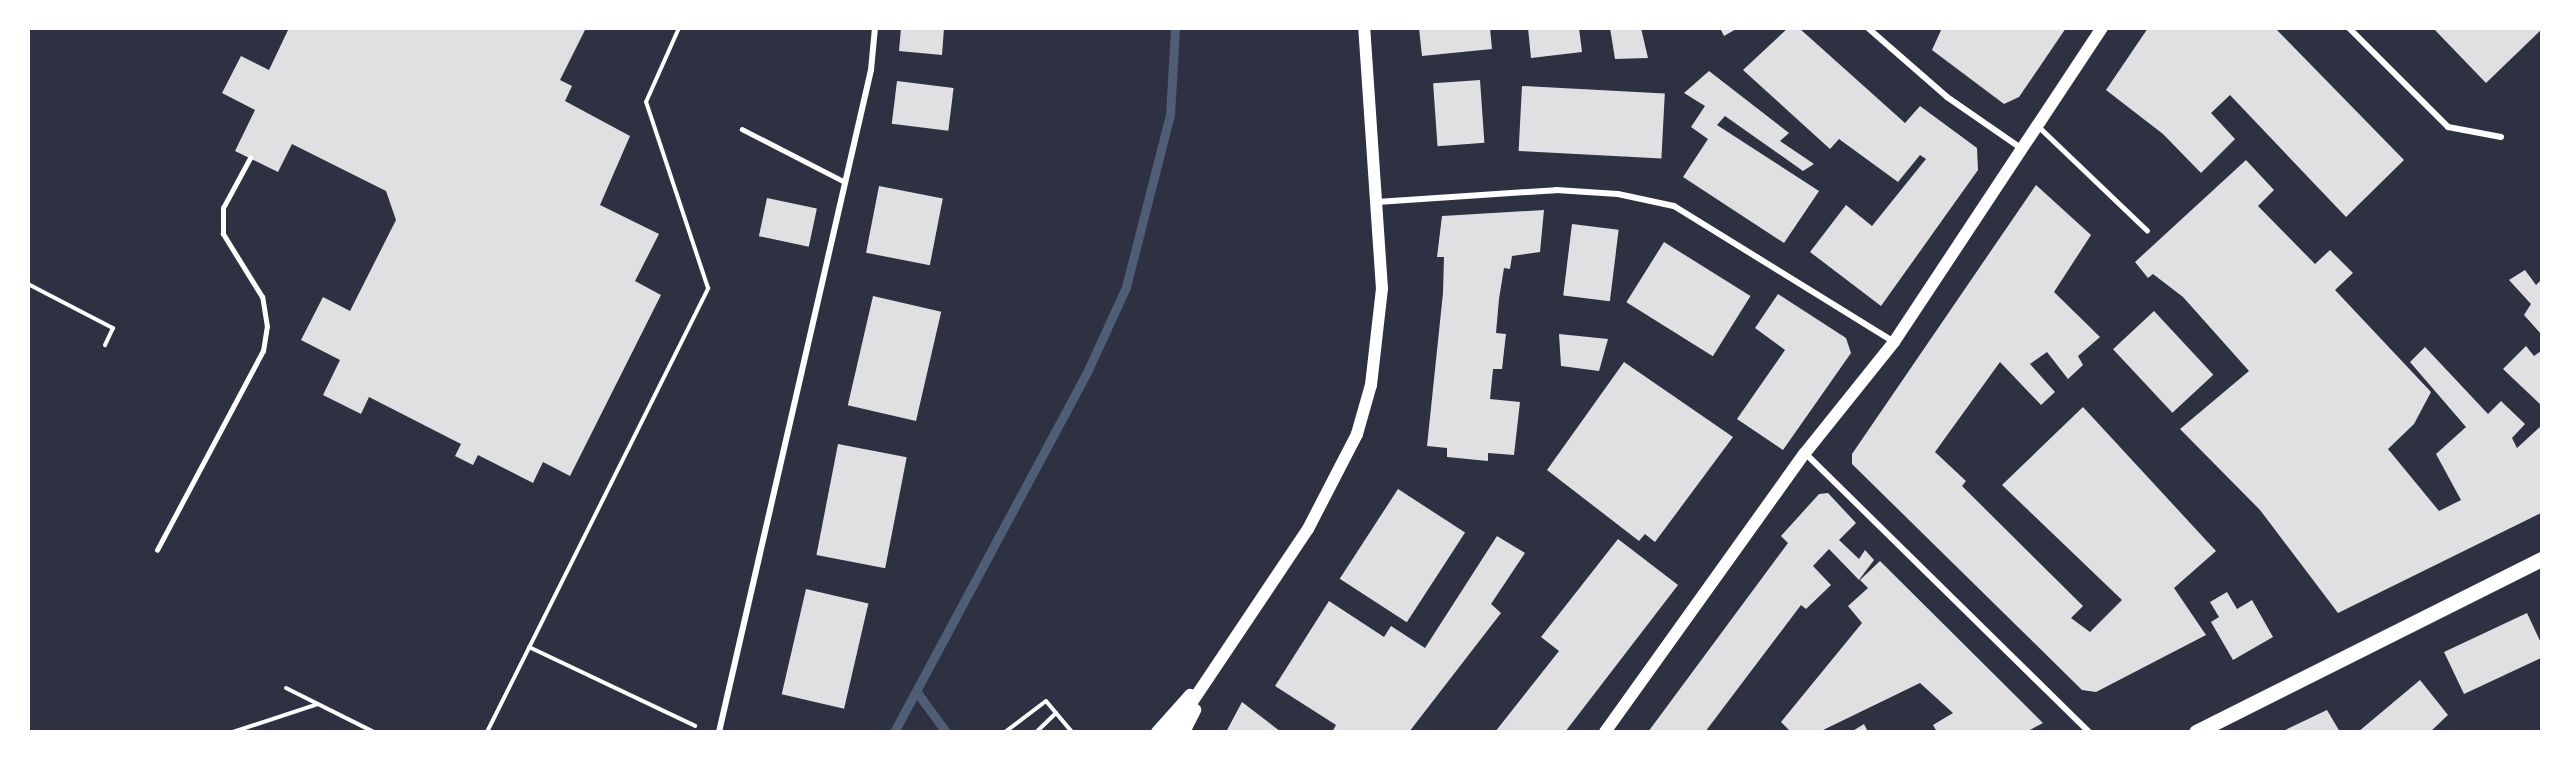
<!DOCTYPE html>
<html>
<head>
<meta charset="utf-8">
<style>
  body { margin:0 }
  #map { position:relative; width:2570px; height:760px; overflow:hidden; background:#2d3142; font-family:Signika,sans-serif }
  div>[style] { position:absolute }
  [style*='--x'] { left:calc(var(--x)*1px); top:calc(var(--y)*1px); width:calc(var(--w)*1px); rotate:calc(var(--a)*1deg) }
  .stream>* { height:9px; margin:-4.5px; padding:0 4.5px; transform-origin:4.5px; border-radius:4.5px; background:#4f5d75 }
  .building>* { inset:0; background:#e0e0e3; transform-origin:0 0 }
  .path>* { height:4px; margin:-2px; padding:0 2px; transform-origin:2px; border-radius:2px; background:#fff }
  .service>* { height:4.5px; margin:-2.25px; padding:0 2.25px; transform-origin:2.25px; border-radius:2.25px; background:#fff }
  .minor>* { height:6px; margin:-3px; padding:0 3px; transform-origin:3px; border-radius:3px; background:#fff }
  .secondary>* { height:12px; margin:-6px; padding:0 6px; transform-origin:6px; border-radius:6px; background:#fff }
  .primary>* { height:15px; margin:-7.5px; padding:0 7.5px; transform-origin:7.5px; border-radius:7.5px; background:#fff }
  span { translate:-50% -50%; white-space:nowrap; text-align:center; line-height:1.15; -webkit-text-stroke:5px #fff; paint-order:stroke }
  .frame { position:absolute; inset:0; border:30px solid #fff; pointer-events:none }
</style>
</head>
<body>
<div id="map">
  <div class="stream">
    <div style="--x:916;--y:691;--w:51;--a:53.8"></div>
    <div style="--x:894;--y:732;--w:411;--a:-61.8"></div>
    <div style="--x:1088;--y:370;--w:91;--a:-65.4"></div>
    <div style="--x:1126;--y:287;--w:178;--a:-75.7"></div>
    <div style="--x:1170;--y:115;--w:87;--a:-86.7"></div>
  </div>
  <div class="building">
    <div style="clip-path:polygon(289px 28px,586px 28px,560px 80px,572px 86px,565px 101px,630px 136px,600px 205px,659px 234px,635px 281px,661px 295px,570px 476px,543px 462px,533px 483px,478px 455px,473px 465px,455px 456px,461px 444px,369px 397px,361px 414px,323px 395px,340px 360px,301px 340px,323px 297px,350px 311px,396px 220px,386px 191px,292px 144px,278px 172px,235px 151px,255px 110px,222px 93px,241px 56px,269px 70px)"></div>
    <div style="clip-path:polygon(901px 28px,944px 28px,942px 55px,899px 51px)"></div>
    <div style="clip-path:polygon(1419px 28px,1490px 28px,1492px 49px,1422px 56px)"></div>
    <div style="clip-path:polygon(1528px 28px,1579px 28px,1582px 52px,1531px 58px)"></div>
    <div style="clip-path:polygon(1610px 28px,1641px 28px,1648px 58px,1615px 59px)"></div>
    <div style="clip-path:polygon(1720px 28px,1738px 28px,1724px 36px)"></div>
    <div style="clip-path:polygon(1788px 28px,1799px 28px,1905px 123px,1920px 106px,1977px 148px,1978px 170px,1881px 306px,1810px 252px,1846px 205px,1872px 226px,1926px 159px,1920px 155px,1898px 182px,1839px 139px,1830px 149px,1743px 70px)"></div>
    <div style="clip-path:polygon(1942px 28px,2066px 28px,2019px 97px,2004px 104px,1932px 50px)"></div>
    <div style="clip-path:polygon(2148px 28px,2275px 28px,2404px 160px,2346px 217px,2230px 95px,2211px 113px,2235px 139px,2201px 173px,2163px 134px,2106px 90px)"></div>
    <div style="clip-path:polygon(2433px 28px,2542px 28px,2542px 29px,2486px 83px)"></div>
    <div style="clip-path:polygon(1709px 71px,1789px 133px,1780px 141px,1814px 164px,1803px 171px,1725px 116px,1717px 125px,1819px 191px,1784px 243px,1683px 177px,1708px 139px,1691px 127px,1705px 106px,1684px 93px)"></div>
    <div style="left:1480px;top:80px;width:63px;height:47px;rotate:86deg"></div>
    <div style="left:897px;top:81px;width:57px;height:43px;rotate:7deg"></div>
    <div style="left:1522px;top:86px;width:143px;height:65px;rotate:3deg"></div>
    <div style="clip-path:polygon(2246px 160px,2274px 190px,2258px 206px,2315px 264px,2330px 250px,2353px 273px,2335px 290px,2431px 392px,2414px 424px,2388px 449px,2439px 511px,2461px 500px,2436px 454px,2466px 427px,2410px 362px,2425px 347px,2488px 414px,2501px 401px,2525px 424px,2512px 438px,2517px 448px,2541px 426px,2541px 513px,2338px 613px,2260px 510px,2180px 429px,2249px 371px,2183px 297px,2153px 274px,2148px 278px,2135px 262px)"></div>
    <div style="clip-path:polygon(2036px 185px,2091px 235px,2054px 292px,2100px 337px,2078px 356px,2083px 365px,2068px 379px,2047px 352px,2030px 364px,2055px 392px,2041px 405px,2000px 362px,1935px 452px,1966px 481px,1962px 486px,2083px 606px,2071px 618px,2090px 632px,2122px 600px,2002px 485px,2083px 407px,2216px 551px,2174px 588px,2206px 635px,2096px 692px,2082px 690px,1852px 464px,1852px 454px)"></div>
    <div style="left:879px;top:186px;width:65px;height:68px;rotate:11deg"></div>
    <div style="left:767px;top:198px;width:51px;height:39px;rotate:12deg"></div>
    <div style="clip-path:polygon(1544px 210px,1540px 252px,1512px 256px,1510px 269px,1504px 268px,1499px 299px,1496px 333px,1506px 334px,1502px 369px,1493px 369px,1490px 399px,1520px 402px,1514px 455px,1488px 453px,1488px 461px,1447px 457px,1447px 448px,1427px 446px,1443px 293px,1444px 257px,1437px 257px,1442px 216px)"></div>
    <div style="left:1572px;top:224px;width:47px;height:72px;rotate:7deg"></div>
    <div style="left:1664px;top:242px;width:102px;height:71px;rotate:32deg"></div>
    <div style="clip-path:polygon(2525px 270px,2536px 285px,2541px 280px,2541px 334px,2524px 315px,2531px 304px,2509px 280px)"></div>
    <div style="clip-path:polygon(1778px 294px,1846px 338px,1851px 353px,1783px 450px,1737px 419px,1785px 350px,1755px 328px)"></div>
    <div style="left:873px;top:296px;width:70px;height:112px;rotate:13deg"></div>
    <div style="left:2154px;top:311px;width:87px;height:56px;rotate:47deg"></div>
    <div style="clip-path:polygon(1559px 334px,1608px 339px,1599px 371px,1561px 366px)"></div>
    <div style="clip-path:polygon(2526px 346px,2534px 356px,2541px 351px,2541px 405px,2503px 369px)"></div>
    <div style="clip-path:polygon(1624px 362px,1733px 437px,1655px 542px,1645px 534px,1639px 541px,1547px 470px)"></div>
    <div style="left:838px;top:444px;width:70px;height:113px;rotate:11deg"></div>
    <div style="left:1398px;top:489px;width:80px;height:107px;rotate:33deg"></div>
    <div style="clip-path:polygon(1828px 493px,1856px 523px,1839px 540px,1859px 559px,1865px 550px,1874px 560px,1859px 580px,1829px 549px,1813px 566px,1831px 585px,1806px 609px,1801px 605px,1705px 732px,1648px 732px,1788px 543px,1781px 536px,1819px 494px)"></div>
    <div style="clip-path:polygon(1497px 536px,1525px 553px,1491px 604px,1501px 613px,1409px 732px,1332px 732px,1336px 725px,1275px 686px,1329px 601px,1384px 637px,1391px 626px,1425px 648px)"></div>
    <div style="clip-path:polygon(1618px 539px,1678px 585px,1565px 732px,1495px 732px,1559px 651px,1541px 637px)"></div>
    <div style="clip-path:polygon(1880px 561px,2043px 723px,2026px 732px,1937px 732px,1933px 725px,1953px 713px,1920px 683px,1819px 732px,1791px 732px,1781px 722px,1862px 623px,1848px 606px,1868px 588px,1860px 580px)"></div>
    <div style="left:806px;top:589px;width:64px;height:108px;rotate:13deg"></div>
    <div style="clip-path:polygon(2227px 592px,2237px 609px,2252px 600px,2273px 637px,2233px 660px,2211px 622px,2219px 617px,2210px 602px)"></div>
    <div style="clip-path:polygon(2527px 613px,2541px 643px,2541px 658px,2464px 694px,2444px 652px)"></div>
    <div style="clip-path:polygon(2420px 680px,2448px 715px,2430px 732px,2358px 732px)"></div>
    <div style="clip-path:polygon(1242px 702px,1281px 732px,1226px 732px)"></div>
    <div style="clip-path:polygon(2327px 710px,2340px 732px,2281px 732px)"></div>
    <div style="clip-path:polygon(1864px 724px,1868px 732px,1851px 732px)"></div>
  </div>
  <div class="path">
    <div style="--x:28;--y:284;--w:96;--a:27.4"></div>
    <div style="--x:113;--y:328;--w:19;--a:115"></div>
    <div style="--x:529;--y:647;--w:184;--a:25.4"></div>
    <div style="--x:286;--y:688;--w:98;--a:26.6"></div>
    <div style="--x:1056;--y:713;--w:25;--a:50"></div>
    <div style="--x:233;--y:732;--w:89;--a:-18.2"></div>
    <div style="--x:487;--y:732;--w:496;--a:-63.5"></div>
    <div style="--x:708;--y:288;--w:196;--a:-108.4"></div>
    <div style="--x:646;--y:102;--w:81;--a:-66"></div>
    <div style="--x:1005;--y:732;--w:51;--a:-37.1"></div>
    <div style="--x:1046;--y:701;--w:16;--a:50"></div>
    <div style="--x:1056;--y:713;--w:28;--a:136"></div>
  </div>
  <div class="service">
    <div style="--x:2038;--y:126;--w:151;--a:43.7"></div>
    <div style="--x:742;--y:129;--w:116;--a:27.2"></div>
    <div style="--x:157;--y:550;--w:225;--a:-62"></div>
    <div style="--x:263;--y:351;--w:24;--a:-81"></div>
    <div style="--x:267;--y:327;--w:30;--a:-99"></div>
    <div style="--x:262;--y:297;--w:74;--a:-121.8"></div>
    <div style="--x:223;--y:234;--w:26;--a:-90"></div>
    <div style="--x:223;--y:208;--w:57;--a:-61.6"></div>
  </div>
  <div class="minor">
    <div style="--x:1868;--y:28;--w:105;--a:41.1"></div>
    <div style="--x:1947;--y:97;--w:91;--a:34.7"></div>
    <div style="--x:2349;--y:28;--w:140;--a:45"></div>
    <div style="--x:2448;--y:127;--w:54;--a:10.7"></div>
    <div style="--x:1377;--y:202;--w:179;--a:-3.8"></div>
    <div style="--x:1556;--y:190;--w:62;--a:3.7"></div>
    <div style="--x:1618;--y:194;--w:57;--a:12.1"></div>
    <div style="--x:1674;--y:206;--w:259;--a:31.7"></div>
    <div style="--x:1805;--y:453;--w:398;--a:44.5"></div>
    <div style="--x:719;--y:732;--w:679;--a:-77.07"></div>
    <div style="--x:871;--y:70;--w:42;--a:-84.6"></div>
  </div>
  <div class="secondary">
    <div style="--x:1157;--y:732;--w:50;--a:-48.3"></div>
    <div style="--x:1172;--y:732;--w:244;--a:-56.2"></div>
    <div style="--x:1308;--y:529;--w:107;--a:-62.7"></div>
    <div style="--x:1357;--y:434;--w:51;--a:-74.1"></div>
    <div style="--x:1371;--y:385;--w:97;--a:-83.5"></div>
    <div style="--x:1382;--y:289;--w:262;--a:-93.9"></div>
    <div style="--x:1184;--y:732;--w:25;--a:-63"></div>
    <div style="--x:1605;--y:732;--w:343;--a:-54.4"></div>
    <div style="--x:1805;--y:453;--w:142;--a:-51.3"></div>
    <div style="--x:1894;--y:342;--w:377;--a:-56.5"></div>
  </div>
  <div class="primary">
    <div style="--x:2196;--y:732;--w:387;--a:-26.6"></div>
  </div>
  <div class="frame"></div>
</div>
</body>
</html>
